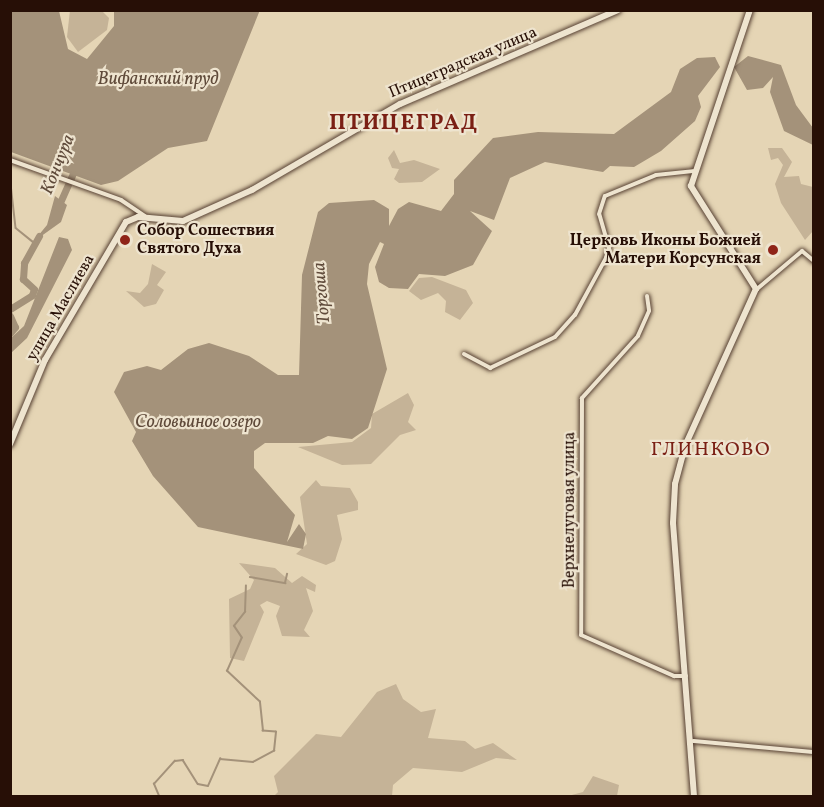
<!DOCTYPE html>
<html>
<head>
<meta charset="utf-8">
<style>
  body { margin:0 }
  #map { position:relative; width:824px; height:807px; overflow:hidden; background:#e5d5b5; font-family:Vollkorn,serif }
  div>[style] { position:absolute }
  [style*='--x'] { left:calc(var(--x)*1px); top:calc(var(--y)*1px); width:calc(var(--w)*1px); rotate:calc(var(--a)*1deg) }
  .green>* { inset:0; background:#c5b397 }
  .water>* { inset:0; background:#a4927a }
  .stream>* { height:1.5px; margin:-0.75px; padding:0 0.75px; transform-origin:0.75px; border-radius:0.75px; background:#a4927a }
  .river>* { height:7px; margin:-3.5px; padding:0 3.5px; transform-origin:3.5px; border-radius:3.5px; background:#a4927a }
  .roads { filter:drop-shadow(0 0 2px #564032) drop-shadow(0 0 2px #564032) }
  .street>* { height:4px; margin:-2px; padding:0 2px; transform-origin:2px; border-radius:2px; background:#eee4cf }
  .secondary>* { height:6px; margin:-3px; padding:0 3px; transform-origin:3px; border-radius:3px; background:#eee4cf }
  .dots>* { width:16px; height:16px; translate:-50% -50%; box-sizing:border-box; border:3px solid #eee4cf; border-radius:50% }
  span { translate:-50% -50%; white-space:nowrap; text-align:center; line-height:1.15; -webkit-text-stroke:4.5px #eee4cf; paint-order:stroke }
  .street-label { font-size:16px; color:#270f06 }
  .poi-label { font-size:16px; color:#270f06; font-weight:700 }
  .left { translate:0 -50%; text-align:left }
  .right { translate:-100% -50%; text-align:right }
  .water-label { font-size:18px; color:#5f4a3a; font-style:italic }
  .quarter-label { font-size:20px; color:#7a1f14; letter-spacing:1.5px }
  .district-label { font-size:22px; color:#7a1f14; font-weight:700; letter-spacing:1.5px }
  .frame { position:absolute; inset:0; border:12px solid #270f06; pointer-events:none }
</style>
</head>
<body>
<div id="map">
  <div class="green">
    <div style="clip-path:polygon(70px 10px,102px 11px,109px 18px,107px 30px,78px 52px,67px 37px)"></div>
    <div style="clip-path:polygon(768px 148px,782px 148px,792px 162px,784px 177px,799px 176px,801px 184px,813px 187px,813px 231px,805px 240px,781px 203px,775px 184px,783px 165px,778px 158px,771px 160px)"></div>
    <div style="clip-path:polygon(394px 150px,400px 163px,414px 160px,440px 169px,422px 182px,399px 183px,394px 179px,399px 169px,392px 168px,388px 158px)"></div>
    <div style="clip-path:polygon(152px 264px,166px 272px,157px 285px,164px 290px,156px 304px,144px 307px,126px 291px,140px 293px,148px 284px)"></div>
    <div style="clip-path:polygon(432px 277px,466px 290px,473px 303px,460px 320px,445px 312px,446px 301px,438px 293px,421px 300px,409px 291px,419px 278px)"></div>
    <div style="clip-path:polygon(408px 393px,414px 405px,408px 422px,416px 430px,400px 435px,371px 464px,342px 465px,298px 447px,352px 442px,371px 428px,372px 414px)"></div>
    <div style="clip-path:polygon(316px 480px,321px 486px,350px 488px,358px 502px,358px 510px,337px 515px,342px 539px,335px 561px,326px 565px,296px 554px,307px 544px,300px 497px)"></div>
    <div style="clip-path:polygon(239px 563px,275px 568px,292px 583px,302px 576px,316px 585px,315px 592px,306px 588px,313px 611px,304px 630px,310px 637px,282px 636px,276px 616px,280px 606px,267px 601px,260px 605px,264px 612px,244px 661px,230px 658px,229px 599px,250px 589px,254px 580px)"></div>
    <div style="clip-path:polygon(396px 684px,403px 699px,421px 712px,436px 709px,428px 738px,465px 741px,475px 749px,493px 743px,517px 760px,496px 758px,462px 772px,413px 768px,393px 785px,392px 796px,274px 796px,278px 792px,274px 776px,316px 734px,341px 737px,377px 692px)"></div>
    <div style="clip-path:polygon(593px 776px,619px 785px,617px 796px,568px 796px,583px 792px)"></div>
  </div>
  <div class="water">
    <div style="clip-path:polygon(260px 10px,207px 141px,168px 148px,118px 181px,101px 185px,11px 152px,11px 11px,59px 11px,68px 49px,87px 59px,114px 26px,114px 11px)"></div>
    <div style="clip-path:polygon(748px 56px,781px 65px,796px 105px,813px 128px,813px 145px,784px 131px,770px 92px,773px 77px,763px 88px,747px 90px,734px 67px)"></div>
    <div style="clip-path:polygon(715px 57px,720px 67px,698px 96px,701px 107px,695px 121px,661px 151px,634px 167px,610px 166px,603px 172px,545px 162px,510px 178px,494px 220px,470px 211px,492px 231px,473px 265px,445px 276px,419px 274px,408px 289px,389px 288px,379px 282px,375px 267px,384px 244px,380px 242px,369px 264px,367px 284px,387px 369px,368px 428px,352px 439px,328px 436px,313px 443px,265px 443px,254px 451px,254px 468px,295px 515px,287px 542px,299px 524px,306px 534px,303px 549px,198px 527px,153px 476px,132px 441px,136px 432px,114px 392px,124px 372px,147px 366px,161px 370px,188px 349px,209px 343px,249px 356px,278px 375px,299px 375px,302px 275px,318px 212px,329px 203px,374px 200px,389px 209px,389px 226px,398px 209px,409px 202px,441px 211px,454px 194px,454px 180px,493px 138px,538px 132px,614px 134px,671px 92px,680px 69px,697px 58px)"></div>
    <div style="clip-path:polygon(55px 196px,67px 205px,61px 222px,33px 242px,47px 225px)"></div>
    <div style="clip-path:polygon(59px 237px,68px 239px,72px 250px,27px 338px,11px 353px,11px 338px,24px 326px)"></div>
  </div>
  <div class="stream">
    <div style="--x:11;--y:184;--w:44;--a:83.5"></div>
    <div style="--x:16;--y:228;--w:22;--a:39"></div>
    <div style="--x:250;--y:577;--w:36;--a:10"></div>
    <div style="--x:285;--y:583;--w:9;--a:-77"></div>
    <div style="--x:159;--y:796;--w:13;--a:-113"></div>
    <div style="--x:154;--y:784;--w:31;--a:-48"></div>
    <div style="--x:175;--y:761;--w:8;--a:-7"></div>
    <div style="--x:183;--y:760;--w:28;--a:58"></div>
    <div style="--x:198;--y:784;--w:10;--a:11"></div>
    <div style="--x:208;--y:786;--w:30;--a:-66"></div>
    <div style="--x:220;--y:759;--w:33;--a:5"></div>
    <div style="--x:253;--y:762;--w:24;--a:-28"></div>
    <div style="--x:274;--y:751;--w:19;--a:-84"></div>
    <div style="--x:276;--y:732;--w:13;--a:-176"></div>
    <div style="--x:263;--y:731;--w:29;--a:-96"></div>
    <div style="--x:260;--y:702;--w:45;--a:-136.8"></div>
    <div style="--x:227;--y:671;--w:36;--a:-66"></div>
    <div style="--x:242;--y:638;--w:14;--a:-124"></div>
    <div style="--x:234;--y:626;--w:18;--a:-52"></div>
    <div style="--x:245;--y:612;--w:26;--a:-88"></div>
  </div>
  <div class="river">
    <div style="--x:58;--y:207;--w:36;--a:-66"></div>
    <div style="--x:10;--y:309;--w:26;--a:-32"></div>
    <div style="--x:32;--y:295;--w:6;--a:-72"></div>
    <div style="--x:34;--y:289;--w:15;--a:-138"></div>
    <div style="--x:23;--y:279;--w:16;--a:-86"></div>
    <div style="--x:24;--y:263;--w:31;--a:-61"></div>
    <div style="--x:10;--y:316;--w:12;--a:66"></div>
    <div style="--x:15;--y:327;--w:8;--a:130"></div>
  </div>
  <div class="roads">
    <div class="street">
      <div style="--x:10;--y:160;--w:118;--a:19.8"></div>
      <div style="--x:121;--y:200;--w:29;--a:34"></div>
      <div style="--x:757;--y:289;--w:59;--a:-40.2"></div>
      <div style="--x:802;--y:251;--w:16;--a:40"></div>
      <div style="--x:647;--y:296;--w:15;--a:82"></div>
      <div style="--x:649;--y:311;--w:27;--a:114"></div>
      <div style="--x:638;--y:336;--w:84;--a:132.1"></div>
      <div style="--x:582;--y:398;--w:237;--a:90.2"></div>
      <div style="--x:581;--y:635;--w:102;--a:23.8"></div>
      <div style="--x:674;--y:676;--w:12;--a:0"></div>
      <div style="--x:464;--y:354;--w:30;--a:28"></div>
      <div style="--x:490;--y:368;--w:72;--a:-25.5"></div>
      <div style="--x:555;--y:337;--w:30;--a:-48"></div>
      <div style="--x:575;--y:315;--w:65;--a:-61.5"></div>
      <div style="--x:606;--y:258;--w:10;--a:-73"></div>
      <div style="--x:609;--y:248;--w:35;--a:-106"></div>
      <div style="--x:599;--y:214;--w:19;--a:-72"></div>
      <div style="--x:605;--y:196;--w:55;--a:-22.4"></div>
      <div style="--x:656;--y:175;--w:37;--a:-6"></div>
      <div style="--x:693;--y:741;--w:121;--a:5.2"></div>
    </div>
    <div class="secondary">
      <div style="--x:10;--y:444;--w:91;--a:-67.4"></div>
      <div style="--x:45;--y:360;--w:160;--a:-59.6"></div>
      <div style="--x:126;--y:222;--w:13;--a:-23"></div>
      <div style="--x:138;--y:217;--w:45;--a:5.1"></div>
      <div style="--x:183;--y:221;--w:76;--a:-24.2"></div>
      <div style="--x:252;--y:190;--w:171;--a:-30.2"></div>
      <div style="--x:400;--y:104;--w:237;--a:-23.3"></div>
      <div style="--x:694;--y:796;--w:274;--a:-94.4"></div>
      <div style="--x:673;--y:523;--w:39;--a:-87"></div>
      <div style="--x:675;--y:484;--w:39;--a:-75"></div>
      <div style="--x:685;--y:446;--w:172;--a:-65.7"></div>
      <div style="--x:756;--y:289;--w:122;--a:-122.3"></div>
      <div style="--x:691;--y:186;--w:186;--a:-71.5"></div>
    </div>
  </div>
  <div class="dots">
    <div style="left:125px;top:240px;background:#8f2418"></div>
    <div style="left:773px;top:250px;background:#8f2418"></div>
  </div>
  <div class="street-label">
    <span style="left:463px;top:63px;rotate:-23deg">Птицеградская улица</span>
    <span style="left:61px;top:308px;rotate:-60deg">улица Маслиева</span>
    <span style="left:570px;top:510px;rotate:-90deg">Верхнелуговая улица</span>
  </div>
  <div class="poi-label">
    <span class="left" style="left:137px;top:240px">Собор Сошествия<br>Святого Духа</span>
    <span class="right" style="left:761px;top:250px">Церковь Иконы Божией<br>Матери Корсунская</span>
  </div>
  <div class="water-label">
    <span style="left:158px;top:80px">Вифанский пруд</span>
    <span style="left:59px;top:165px;rotate:-68deg">Кончура</span>
    <span style="left:323px;top:293px;rotate:-95deg">Торгоша</span>
    <span style="left:198px;top:423px">Соловьиное озеро</span>
  </div>
  <div class="quarter-label">
    <span style="left:711px;top:450px">ГЛИНКОВО</span>
  </div>
  <div class="district-label">
    <span style="left:404px;top:124px">ПТИЦЕГРАД</span>
  </div>
  <div class="frame"></div>
</div>
</body>
</html>
